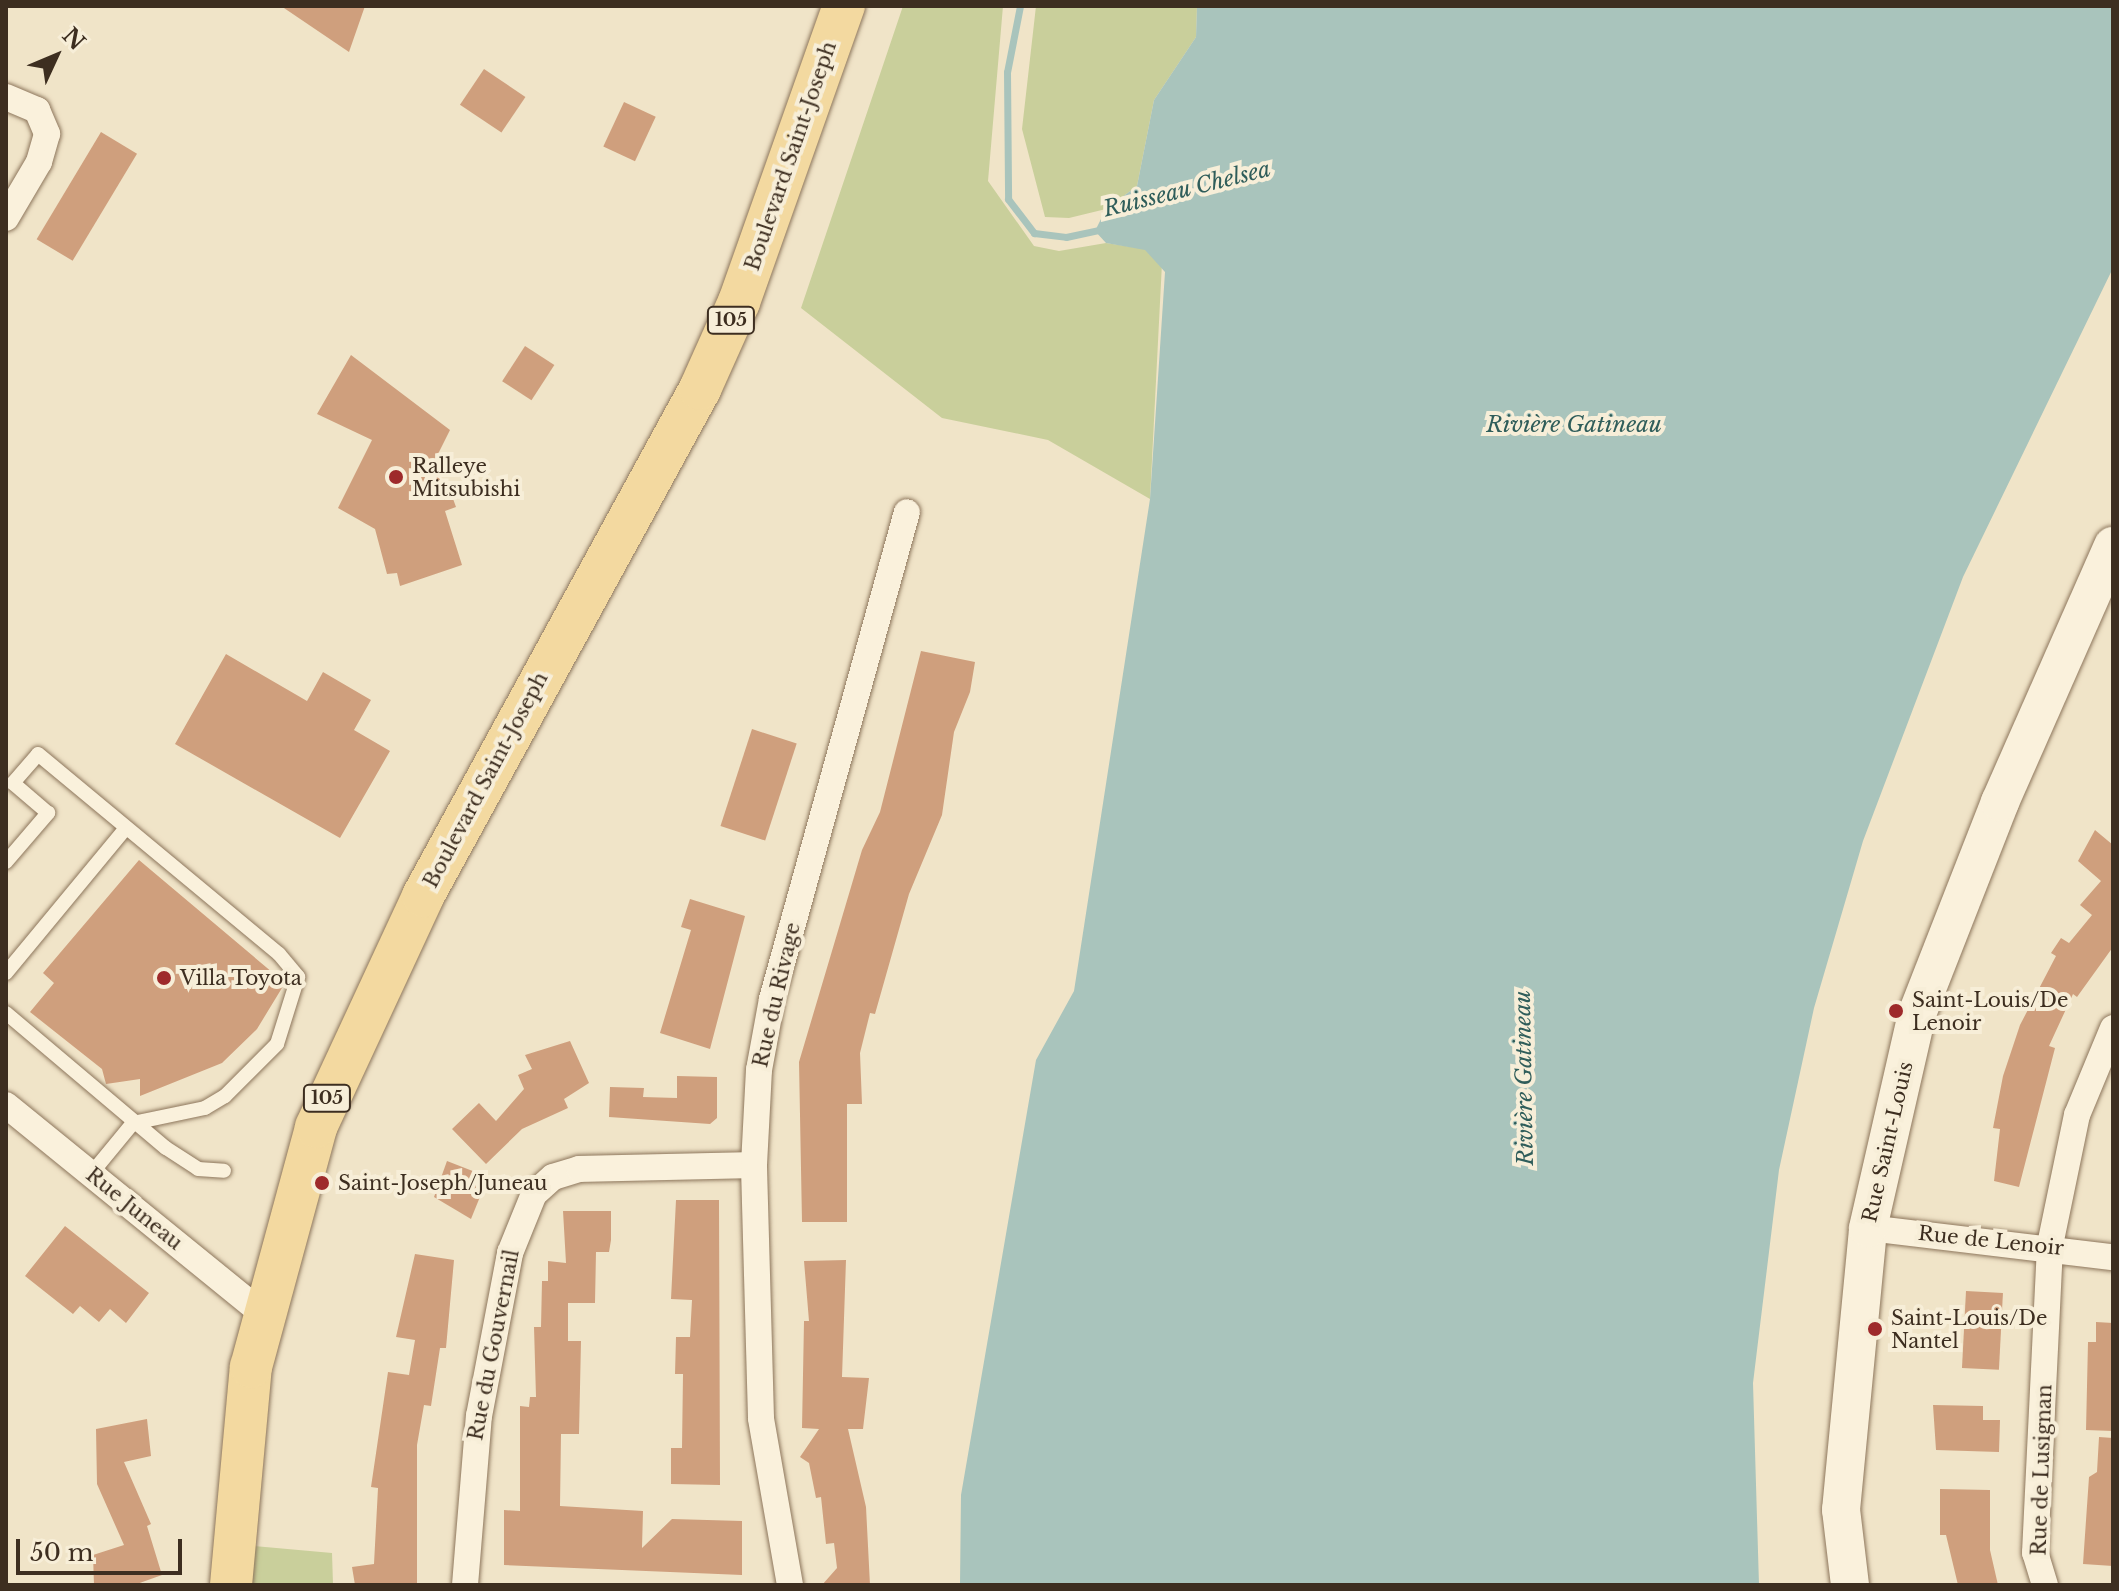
<!DOCTYPE html>
<html>
<head>
<meta charset="utf-8">
<style>
  body { margin:0 }
  #map { position:relative; width:2119px; height:1591px; overflow:hidden; background:#f0e4c8; font-family:"Libre Baskerville",serif }
  div>[style] { position:absolute }
  [style*='--x'] { left:calc(var(--x)*1px); top:calc(var(--y)*1px); width:calc(var(--w)*1px); rotate:calc(var(--a)*1deg) }
  .green>* { inset:0; background:#c9cf9b }
  .water>* { inset:0; background:#a9c4bc }
  .stream>* { height:7px; margin:-3.5px; padding:0 3.5px; transform-origin:3.5px; border-radius:3.5px; background:#a9c4bc }
  .building>* { inset:0; background:#cf9f7d; transform-origin:0 0 }
  .roads { filter:drop-shadow(0 0 2px #8d765c) drop-shadow(0 0 2px #8d765c) }
  .lane>* { height:14px; margin:-7px; padding:0 7px; transform-origin:7px; border-radius:7px; background:#faf1dc }
  .street>* { height:26px; margin:-13px; padding:0 13px; transform-origin:13px; border-radius:13px; background:#faf1dc }
  .secondary>* { height:38px; margin:-19px; padding:0 19px; transform-origin:19px; border-radius:19px; background:#faf1dc }
  .primary>* { height:42px; margin:-21px; padding:0 21px; transform-origin:21px; border-radius:21px; background:#f3d9a0 }
  .dots>* { width:22px; height:22px; translate:-50% -50%; box-sizing:border-box; border:4px solid #f7eed8; border-radius:50% }
  span { translate:-50% -50%; white-space:nowrap; text-align:center; line-height:1.15; -webkit-text-stroke:8px #f7eed8; paint-order:stroke }
  .shield-label span { padding:2px 6px; background:#f7eed8; border:2px solid; border-radius:6px; -webkit-text-stroke-width:0 }
  .shield-label { font-size:18px; color:#3d2e20; font-weight:700 }
  .street-label { font-size:20px; color:#3d2e20 }
  .poi-label { font-size:20px; color:#3d2e20 }
  .left { translate:0 -50%; text-align:left }
  .water-label { font-size:22px; color:#2f5d5a; font-style:italic }
  .frame { position:absolute; inset:0; border:8px solid #3d2e20; pointer-events:none }
  .north { position:absolute; left:16px; top:16px; width:80px; height:80px; -webkit-text-stroke:6px #f7eed8; paint-order:stroke; rotate:46deg; font-size:22px; font-weight:700; line-height:32px; text-align:center; color:#3d2e20 }
  .north::after { content:''; display:block; margin:auto; width:28px; height:36px; background:#3d2e20; clip-path:polygon(50% 0,100% 100%,50% 72%,0 100%) }
  .scale { position:absolute; left:16px; top:1539px; width:166px; height:36px; box-sizing:border-box; border:4px solid #3d2e20; border-top:0; padding-left:10px; font-size:24px; line-height:28px; white-space:nowrap; color:#3d2e20; -webkit-text-stroke:6px #f7eed8; paint-order:stroke }
</style>
</head>
<body>
<div id="map">
  <div class="green">
    <div style="clip-path:polygon(903px 6px,1003px 6px,988px 181px,1034px 246px,1059px 251px,1106px 243px,1145px 249px,1162px 263px,1150px 499px,1048px 440px,942px 418px,801px 308px)"></div>
    <div style="clip-path:polygon(1036px 6px,1197px 6px,1196px 37px,1154px 100px,1137px 186px,1106px 209px,1069px 218px,1045px 217px,1022px 129px)"></div>
    <div style="clip-path:polygon(233px 1544px,332px 1553px,333px 1585px,231px 1585px)"></div>
  </div>
  <div class="water">
    <div style="clip-path:polygon(1197px 6px,2113px 6px,2113px 268px,1963px 577px,1863px 841px,1814px 1008px,1779px 1170px,1753px 1383px,1759px 1585px,960px 1585px,961px 1495px,1036px 1060px,1074px 991px,1150px 499px,1165px 272px,1145px 250px,1106px 243px,1095px 231px,1106px 209px,1137px 186px,1154px 100px,1196px 37px)"></div>
  </div>
  <div class="stream">
    <div style="--x:1020;--y:6;--w:67;--a:101.1"></div>
    <div style="--x:1007;--y:72;--w:127;--a:89.5"></div>
    <div style="--x:1008;--y:199;--w:43;--a:52.6"></div>
    <div style="--x:1034;--y:233;--w:32;--a:7"></div>
    <div style="--x:1066;--y:237;--w:40;--a:-12"></div>
  </div>
  <div class="building">
    <div style="clip-path:polygon(281px 6px,365px 6px,349px 52px)"></div>
    <div style="left:484px;top:69px;width:50px;height:43px;rotate:34deg"></div>
    <div style="left:624px;top:102px;width:35px;height:49px;rotate:25deg"></div>
    <div style="left:101px;top:132px;width:42px;height:125px;rotate:31deg"></div>
    <div style="left:525px;top:346px;width:35px;height:42px;rotate:33deg"></div>
    <div style="clip-path:polygon(351px 355px,450px 430px,430px 470px,448px 485px,456px 507px,445px 511px,462px 565px,400px 586px,397px 573px,387px 574px,375px 529px,338px 508px,372px 440px,317px 414px)"></div>
    <div style="clip-path:polygon(921px 651px,975px 662px,970px 692px,954px 732px,942px 815px,909px 894px,875px 1014px,870px 1013px,860px 1053px,862px 1104px,847px 1104px,847px 1222px,802px 1222px,799px 1062px,862px 850px,880px 812px)"></div>
    <div style="clip-path:polygon(226px 654px,307px 701px,323px 672px,371px 700px,354px 730px,390px 751px,340px 838px,175px 744px)"></div>
    <div style="left:752px;top:729px;width:47px;height:102px;rotate:18deg"></div>
    <div style="clip-path:polygon(2095px 830px,2113px 845px,2113px 947px,2077px 997px,2073px 994px,2049px 1046px,2055px 1048px,2019px 1187px,1994px 1181px,2000px 1129px,1993px 1128px,2003px 1076px,2020px 1025px,2056px 956px,2051px 953px,2061px 938px,2069px 943px,2092px 915px,2080px 905px,2101px 881px,2078px 861px)"></div>
    <div style="clip-path:polygon(139px 860px,285px 983px,257px 1029px,222px 1063px,140px 1096px,140px 1079px,106px 1084px,102px 1069px,30px 1012px,54px 983px,43px 973px)"></div>
    <div style="clip-path:polygon(690px 899px,745px 916px,710px 1049px,660px 1033px,691px 930px,681px 927px)"></div>
    <div style="clip-path:polygon(570px 1041px,589px 1083px,564px 1099px,568px 1108px,522px 1129px,486px 1164px,452px 1129px,479px 1103px,496px 1121px,524px 1089px,518px 1075px,532px 1069px,525px 1055px)"></div>
    <div style="clip-path:polygon(677px 1076px,717px 1077px,717px 1118px,710px 1124px,609px 1117px,610px 1087px,644px 1088px,643px 1097px,677px 1098px)"></div>
    <div style="clip-path:polygon(447px 1161px,488px 1177px,471px 1219px,434px 1197px)"></div>
    <div style="clip-path:polygon(676px 1200px,719px 1200px,720px 1485px,671px 1484px,671px 1448px,682px 1448px,683px 1374px,675px 1374px,676px 1337px,690px 1337px,692px 1300px,671px 1299px)"></div>
    <div style="clip-path:polygon(563px 1211px,611px 1211px,611px 1240px,609px 1252px,596px 1252px,595px 1303px,568px 1303px,568px 1341px,581px 1341px,579px 1434px,561px 1434px,560px 1506px,643px 1511px,642px 1548px,672px 1519px,742px 1521px,742px 1575px,504px 1565px,504px 1510px,520px 1511px,520px 1406px,529px 1407px,530px 1397px,536px 1397px,534px 1327px,541px 1327px,542px 1281px,548px 1281px,548px 1261px,566px 1263px)"></div>
    <div style="clip-path:polygon(65px 1226px,149px 1293px,126px 1323px,110px 1309px,99px 1322px,80px 1306px,73px 1314px,25px 1276px)"></div>
    <div style="clip-path:polygon(415px 1254px,454px 1260px,446px 1348px,440px 1348px,431px 1406px,424px 1405px,417px 1445px,417px 1585px,355px 1585px,352px 1567px,374px 1564px,378px 1488px,371px 1487px,388px 1372px,409px 1375px,415px 1340px,396px 1337px)"></div>
    <div style="clip-path:polygon(846px 1260px,842px 1377px,869px 1378px,863px 1429px,848px 1429px,866px 1507px,870px 1585px,822px 1585px,837px 1568px,834px 1543px,826px 1544px,821px 1497px,816px 1498px,809px 1463px,800px 1457px,819px 1429px,802px 1428px,804px 1321px,809px 1321px,804px 1261px)"></div>
    <div style="left:1966px;top:1291px;width:37px;height:77px;rotate:3deg"></div>
    <div style="clip-path:polygon(2096px 1322px,2113px 1323px,2113px 1431px,2086px 1430px,2088px 1342px,2096px 1342px)"></div>
    <div style="clip-path:polygon(1933px 1405px,1983px 1406px,1983px 1420px,2000px 1420px,1999px 1452px,1936px 1450px)"></div>
    <div style="clip-path:polygon(147px 1419px,151px 1456px,124px 1462px,151px 1524px,147px 1526px,162px 1575px,134px 1585px,94px 1585px,93px 1555px,124px 1545px,97px 1484px,96px 1429px)"></div>
    <div style="clip-path:polygon(2099px 1437px,2113px 1438px,2113px 1566px,2083px 1564px,2089px 1477px,2097px 1472px)"></div>
    <div style="clip-path:polygon(1940px 1489px,1990px 1490px,1990px 1550px,1998px 1585px,1958px 1585px,1946px 1535px,1940px 1535px)"></div>
  </div>
  <div class="roads">
    <div class="lane">
      <div style="--x:6;--y:862;--w:65;--a:-49.4"></div>
      <div style="--x:48;--y:813;--w:46;--a:-139.4"></div>
      <div style="--x:13;--y:783;--w:38;--a:-49"></div>
      <div style="--x:38;--y:754;--w:313;--a:39.7"></div>
      <div style="--x:279;--y:954;--w:30;--a:50"></div>
      <div style="--x:298;--y:977;--w:70;--a:107.4"></div>
      <div style="--x:277;--y:1044;--w:74;--a:135"></div>
      <div style="--x:225;--y:1096;--w:23;--a:149"></div>
      <div style="--x:205;--y:1108;--w:74;--a:168.2"></div>
      <div style="--x:133;--y:1123;--w:66;--a:129.5"></div>
      <div style="--x:6;--y:973;--w:188;--a:-50.4"></div>
      <div style="--x:6;--y:1013;--w:209;--a:40.2"></div>
      <div style="--x:166;--y:1148;--w:38;--a:33"></div>
      <div style="--x:198;--y:1169;--w:26;--a:4"></div>
    </div>
    <div class="street">
      <div style="--x:6;--y:97;--w:34;--a:23"></div>
      <div style="--x:37;--y:110;--w:26;--a:67"></div>
      <div style="--x:47;--y:134;--w:29;--a:106"></div>
      <div style="--x:39;--y:162;--w:65;--a:120.5"></div>
      <div style="--x:6;--y:1105;--w:330;--a:39.1"></div>
      <div style="--x:1868;--y:1228;--w:247;--a:6.8"></div>
      <div style="--x:465;--y:1585;--w:170;--a:-85.3"></div>
      <div style="--x:479;--y:1416;--w:166;--a:-79.2"></div>
      <div style="--x:510;--y:1253;--w:64;--a:-67.9"></div>
      <div style="--x:534;--y:1194;--w:25;--a:-42"></div>
      <div style="--x:553;--y:1177;--w:27;--a:-17"></div>
      <div style="--x:579;--y:1169;--w:175;--a:-1.3"></div>
      <div style="--x:790;--y:1585;--w:169;--a:-99.9"></div>
      <div style="--x:761;--y:1418;--w:253;--a:-91.6"></div>
      <div style="--x:754;--y:1165;--w:95;--a:-87"></div>
      <div style="--x:759;--y:1070;--w:72;--a:-79.6"></div>
      <div style="--x:772;--y:999;--w:505;--a:-74.51"></div>
      <div style="--x:2045;--y:1585;--w:34;--a:-107"></div>
      <div style="--x:2035;--y:1553;--w:308;--a:-87.2"></div>
      <div style="--x:2050;--y:1245;--w:133;--a:-78.3"></div>
      <div style="--x:2077;--y:1115;--w:94;--a:-67.5"></div>
    </div>
    <div class="secondary">
      <div style="--x:1850;--y:1585;--w:76;--a:-96.8"></div>
      <div style="--x:1841;--y:1510;--w:283;--a:-84.5"></div>
      <div style="--x:1868;--y:1228;--w:220;--a:-77.1"></div>
      <div style="--x:1917;--y:1014;--w:228;--a:-68.6"></div>
      <div style="--x:2000;--y:802;--w:280;--a:-66.2"></div>
    </div>
    <div class="primary">
      <div style="--x:231;--y:1585;--w:219;--a:-84.8"></div>
      <div style="--x:251;--y:1367;--w:249;--a:-74.8"></div>
      <div style="--x:316;--y:1127;--w:255;--a:-65.1"></div>
      <div style="--x:423;--y:896;--w:578;--a:-61.35"></div>
      <div style="--x:700;--y:389;--w:95;--a:-65.9"></div>
      <div style="--x:739;--y:302;--w:314;--a:-70.5"></div>
    </div>
  </div>
  <div class="dots">
    <div style="left:396px;top:477px;background:#9e2a2b"></div>
    <div style="left:164px;top:978px;background:#9e2a2b"></div>
    <div style="left:1896px;top:1011px;background:#9e2a2b"></div>
    <div style="left:322px;top:1183px;background:#9e2a2b"></div>
    <div style="left:1875px;top:1329px;background:#9e2a2b"></div>
  </div>
  <div class="shield-label">
    <span style="left:731px;top:320px">105</span>
    <span style="left:327px;top:1098px">105</span>
  </div>
  <div class="street-label">
    <span style="left:791px;top:156px;rotate:-71deg">Boulevard Saint-Joseph</span>
    <span style="left:486px;top:780px;rotate:-62deg">Boulevard Saint-Joseph</span>
    <span style="left:777px;top:995px;rotate:-77deg">Rue du Rivage</span>
    <span style="left:1888px;top:1142px;rotate:-77deg">Rue Saint-Louis</span>
    <span style="left:134px;top:1209px;rotate:39deg">Rue Juneau</span>
    <span style="left:1991px;top:1241px;rotate:6deg">Rue de Lenoir</span>
    <span style="left:494px;top:1345px;rotate:-79deg">Rue du Gouvernail</span>
    <span style="left:2042px;top:1470px;rotate:-88deg">Rue de Lusignan</span>
  </div>
  <div class="poi-label">
    <span class="left" style="left:412px;top:478px">Ralleye<br>Mitsubishi</span>
    <span class="left" style="left:180px;top:978px">Villa Toyota</span>
    <span class="left" style="left:1912px;top:1012px">Saint-Louis/De<br>Lenoir</span>
    <span class="left" style="left:338px;top:1183px">Saint-Joseph/Juneau</span>
    <span class="left" style="left:1891px;top:1330px">Saint-Louis/De<br>Nantel</span>
  </div>
  <div class="water-label">
    <span style="left:1187px;top:189px;rotate:-14deg">Ruisseau Chelsea</span>
    <span style="left:1574px;top:425px">Rivière Gatineau</span>
    <span style="left:1524px;top:1078px;rotate:-91deg">Rivière Gatineau</span>
  </div>
  <div class="frame"></div>
  <div class="north">N</div>
  <div class="scale">50 m</div>
</div>
</body>
</html>
